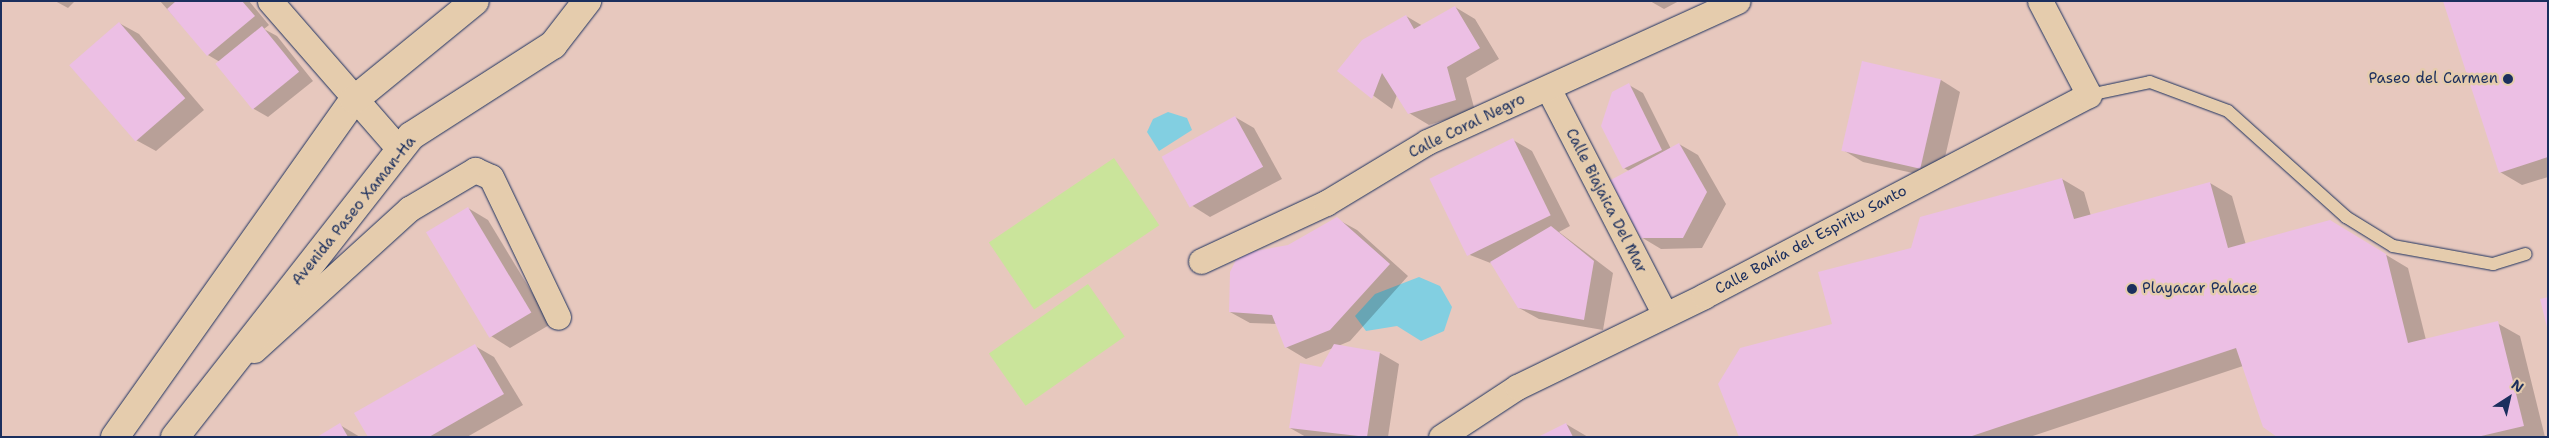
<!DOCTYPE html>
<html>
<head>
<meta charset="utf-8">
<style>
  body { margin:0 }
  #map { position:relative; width:2549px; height:438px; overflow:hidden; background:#e7c8be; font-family:"Shantell Sans",sans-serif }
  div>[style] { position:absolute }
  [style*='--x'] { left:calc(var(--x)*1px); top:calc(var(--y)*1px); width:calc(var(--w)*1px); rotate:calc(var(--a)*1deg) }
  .green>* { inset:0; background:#cae49b; transform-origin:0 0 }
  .water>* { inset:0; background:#82cfe1 }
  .shadow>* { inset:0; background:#0003 }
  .building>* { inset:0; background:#ecbfe4; transform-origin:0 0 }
  .roads { filter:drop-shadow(0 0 1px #1b2f5e) drop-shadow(0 0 1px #1b2f5e) }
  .service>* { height:12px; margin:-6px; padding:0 6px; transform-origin:6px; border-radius:6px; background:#e5ccad }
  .minor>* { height:25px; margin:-12.5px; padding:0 12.5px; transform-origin:12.5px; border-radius:12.5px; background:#e5ccad }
  .secondary>* { height:28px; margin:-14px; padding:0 14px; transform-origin:14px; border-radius:14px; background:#e5ccad }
  .dots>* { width:14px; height:14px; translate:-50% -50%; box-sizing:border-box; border:2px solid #e5ccad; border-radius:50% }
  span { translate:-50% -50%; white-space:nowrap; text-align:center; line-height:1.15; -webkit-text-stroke:5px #e5ccad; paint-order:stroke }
  .poi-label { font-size:15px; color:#1b2f5e }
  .right { translate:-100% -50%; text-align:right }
  .left { translate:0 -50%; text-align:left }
  .street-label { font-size:15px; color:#1b2f5e }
  .frame { position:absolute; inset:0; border:2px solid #1b2f5e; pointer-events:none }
  .north { position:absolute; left:2484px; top:373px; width:50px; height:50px; -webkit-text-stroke:4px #e5ccad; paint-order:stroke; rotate:35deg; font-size:14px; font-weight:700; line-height:20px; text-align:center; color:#1b2f5e }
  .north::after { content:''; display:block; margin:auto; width:18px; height:22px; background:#1b2f5e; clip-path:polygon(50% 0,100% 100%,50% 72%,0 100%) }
</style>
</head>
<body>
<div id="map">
  <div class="green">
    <div style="left:1114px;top:158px;width:81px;height:151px;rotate:56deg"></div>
    <div style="left:1088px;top:284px;width:64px;height:121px;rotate:55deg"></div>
  </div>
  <div class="water">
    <div style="clip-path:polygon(1168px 112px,1187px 118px,1192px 130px,1159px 151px,1147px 132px,1153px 119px)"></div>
    <div style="clip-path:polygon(1419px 277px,1440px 286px,1452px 307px,1444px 331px,1421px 341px,1397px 326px,1366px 331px,1355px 316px,1375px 294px)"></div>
  </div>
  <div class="shadow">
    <div style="clip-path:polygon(55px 1px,75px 1px,68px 8px)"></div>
    <div style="clip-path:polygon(160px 1px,249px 1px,269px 25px,264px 29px,277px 36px,313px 81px,268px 117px,254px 109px,220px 62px,208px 55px)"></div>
    <div style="clip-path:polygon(1650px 1px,1679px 1px,1664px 9px)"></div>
    <div style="clip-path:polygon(2548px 1px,2548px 177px,2522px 185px,2500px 172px)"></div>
    <div style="clip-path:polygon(1455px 7px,1475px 19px,1499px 59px,1466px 78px,1475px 111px,1429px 125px,1409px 113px,1397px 95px,1392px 109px,1339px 71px,1406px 16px,1423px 26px)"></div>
    <div style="clip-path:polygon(119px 23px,139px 34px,204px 110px,156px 151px,136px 140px)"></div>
    <div style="clip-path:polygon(1863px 62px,1941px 80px,1960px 92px,1940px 179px,1863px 162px,1843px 150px)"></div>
    <div style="clip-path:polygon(1629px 85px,1643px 93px,1671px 149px,1679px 144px,1698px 155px,1726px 204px,1702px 248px,1661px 249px,1641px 237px,1629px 171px,1624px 168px)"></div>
    <div style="clip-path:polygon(1235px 117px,1254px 128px,1282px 179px,1210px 217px,1191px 205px)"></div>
    <div style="clip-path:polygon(1513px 140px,1532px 151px,1570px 226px,1559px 232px,1613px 273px,1603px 330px,1539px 319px,1519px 308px,1493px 264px,1470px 255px)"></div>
    <div style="clip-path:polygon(2062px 179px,2084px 192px,2091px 216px,2210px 183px,2232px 196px,2246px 245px,2353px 235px,2408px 268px,2426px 340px,2497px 323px,2520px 336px,2545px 437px,2279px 437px,2243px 366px,2030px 437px,1740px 437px,1834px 325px,1912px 249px)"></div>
    <div style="clip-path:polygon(468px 208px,488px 220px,551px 324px,510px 348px,491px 336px)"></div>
    <div style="clip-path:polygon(1337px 219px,1357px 230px,1408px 276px,1350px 341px,1338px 346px,1380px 353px,1399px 364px,1388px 437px,1306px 437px,1290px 428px,1333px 348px,1306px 359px,1286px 347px,1277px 324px,1250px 323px,1230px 312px,1289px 247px)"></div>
    <div style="clip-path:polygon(475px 346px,494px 357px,523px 405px,467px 437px,369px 437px)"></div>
    <div style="clip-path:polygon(1566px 424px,1588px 437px,1541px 437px)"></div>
    <div style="clip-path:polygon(340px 425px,360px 437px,320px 437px)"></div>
  </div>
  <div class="building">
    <div style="clip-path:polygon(176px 1px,242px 1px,255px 16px,207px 56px,167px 9px)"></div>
    <div style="clip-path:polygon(2443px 1px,2548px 1px,2548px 157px,2499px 173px)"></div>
    <div style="clip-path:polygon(1455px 6px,1480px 48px,1447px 67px,1456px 100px,1408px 114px,1382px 73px,1372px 99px,1337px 71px,1362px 40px,1406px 15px,1414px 29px)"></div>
    <div style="left:119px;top:22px;width:101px;height:66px;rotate:49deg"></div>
    <div style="left:262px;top:26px;width:59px;height:60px;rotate:51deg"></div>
    <div style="left:1862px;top:61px;width:81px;height:92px;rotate:13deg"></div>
    <div style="clip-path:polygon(1629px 83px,1662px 150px,1623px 169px,1601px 126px,1612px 92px)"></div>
    <div style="left:1235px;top:116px;width:58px;height:84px;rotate:61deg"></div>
    <div style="left:1513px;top:138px;width:86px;height:93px;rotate:64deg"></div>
    <div style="clip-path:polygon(1679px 143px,1707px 192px,1683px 238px,1641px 238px,1609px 181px)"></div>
    <div style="clip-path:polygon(2062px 178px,2074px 219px,2210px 182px,2228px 248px,2330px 220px,2386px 254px,2408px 343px,2498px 321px,2524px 426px,2477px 437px,2277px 437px,2263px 427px,2236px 348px,1969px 437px,1739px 437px,1718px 384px,1740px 348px,1832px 324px,1818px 272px,1911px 248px,1920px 217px)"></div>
    <div style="left:468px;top:207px;width:123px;height:49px;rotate:59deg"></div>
    <div style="clip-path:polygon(1337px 217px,1390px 264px,1330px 330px,1285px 348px,1272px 315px,1229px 312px,1230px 272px,1239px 254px,1288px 245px)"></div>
    <div style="clip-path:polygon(1551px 226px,1594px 261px,1584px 320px,1518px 308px,1490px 262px)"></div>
    <div style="clip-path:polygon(2548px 297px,2548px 326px,2547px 327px,2540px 299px)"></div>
    <div style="clip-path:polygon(475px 344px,504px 394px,429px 437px,368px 437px,354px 413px)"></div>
    <div style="clip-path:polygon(1334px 344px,1380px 352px,1367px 437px,1289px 428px,1300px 363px,1321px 367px)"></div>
    <div style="clip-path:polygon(340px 423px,348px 437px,317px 437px)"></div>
    <div style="clip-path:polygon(1566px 423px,1573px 437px,1538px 437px)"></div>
  </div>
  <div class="roads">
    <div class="service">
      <div style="--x:2089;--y:95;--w:62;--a:-12"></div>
      <div style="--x:2150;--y:82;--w:83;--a:20.4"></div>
      <div style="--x:2228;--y:111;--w:159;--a:41.9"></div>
      <div style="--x:2346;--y:217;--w:55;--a:31.7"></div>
      <div style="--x:2393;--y:246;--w:102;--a:10.2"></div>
      <div style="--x:2493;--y:264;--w:34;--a:-17"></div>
    </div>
    <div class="minor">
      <div style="--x:270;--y:1;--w:198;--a:48.9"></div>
      <div style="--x:1548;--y:88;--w:255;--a:62.7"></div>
      <div style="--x:1201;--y:261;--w:138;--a:-24.9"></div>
      <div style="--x:1326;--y:203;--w:118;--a:-31.1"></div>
      <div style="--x:1427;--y:142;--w:341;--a:-24.4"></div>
      <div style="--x:254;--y:350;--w:210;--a:-42.3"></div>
      <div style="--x:409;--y:209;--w:77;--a:-30.6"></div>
      <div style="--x:475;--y:170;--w:17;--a:24"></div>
      <div style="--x:491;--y:177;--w:155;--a:64.4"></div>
      <div style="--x:1441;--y:437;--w:91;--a:-33.3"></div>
      <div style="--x:1517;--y:387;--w:208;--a:-25.9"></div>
      <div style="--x:1704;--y:296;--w:434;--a:-27.6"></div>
      <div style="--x:2089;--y:95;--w:106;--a:-117.5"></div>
    </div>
    <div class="secondary">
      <div style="--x:115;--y:437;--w:413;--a:-54.7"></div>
      <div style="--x:354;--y:100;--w:156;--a:-39.3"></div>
      <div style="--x:175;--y:437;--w:382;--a:-51.9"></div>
      <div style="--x:411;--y:136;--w:169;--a:-32.7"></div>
      <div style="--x:553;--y:45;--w:56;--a:-52.3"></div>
    </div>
  </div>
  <div class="dots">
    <div style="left:2508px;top:79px;background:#1b2f5e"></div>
    <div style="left:2132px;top:289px;background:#1b2f5e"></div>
  </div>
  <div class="poi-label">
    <span class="right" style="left:2498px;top:79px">Paseo del Carmen</span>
    <span class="left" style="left:2142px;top:289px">Playacar Palace</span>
  </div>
  <div class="street-label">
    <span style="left:1467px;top:126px;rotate:-26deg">Calle Coral Negro</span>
    <span style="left:1606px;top:201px;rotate:63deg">Calle Biajaica Del Mar</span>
    <span style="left:354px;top:211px;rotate:-51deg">Avenida Paseo Xaman-Ha</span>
    <span style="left:1811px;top:240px;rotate:-28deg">Calle Bahía del Espiritu Santo</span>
  </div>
  <div class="frame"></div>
  <div class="north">N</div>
</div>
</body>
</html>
